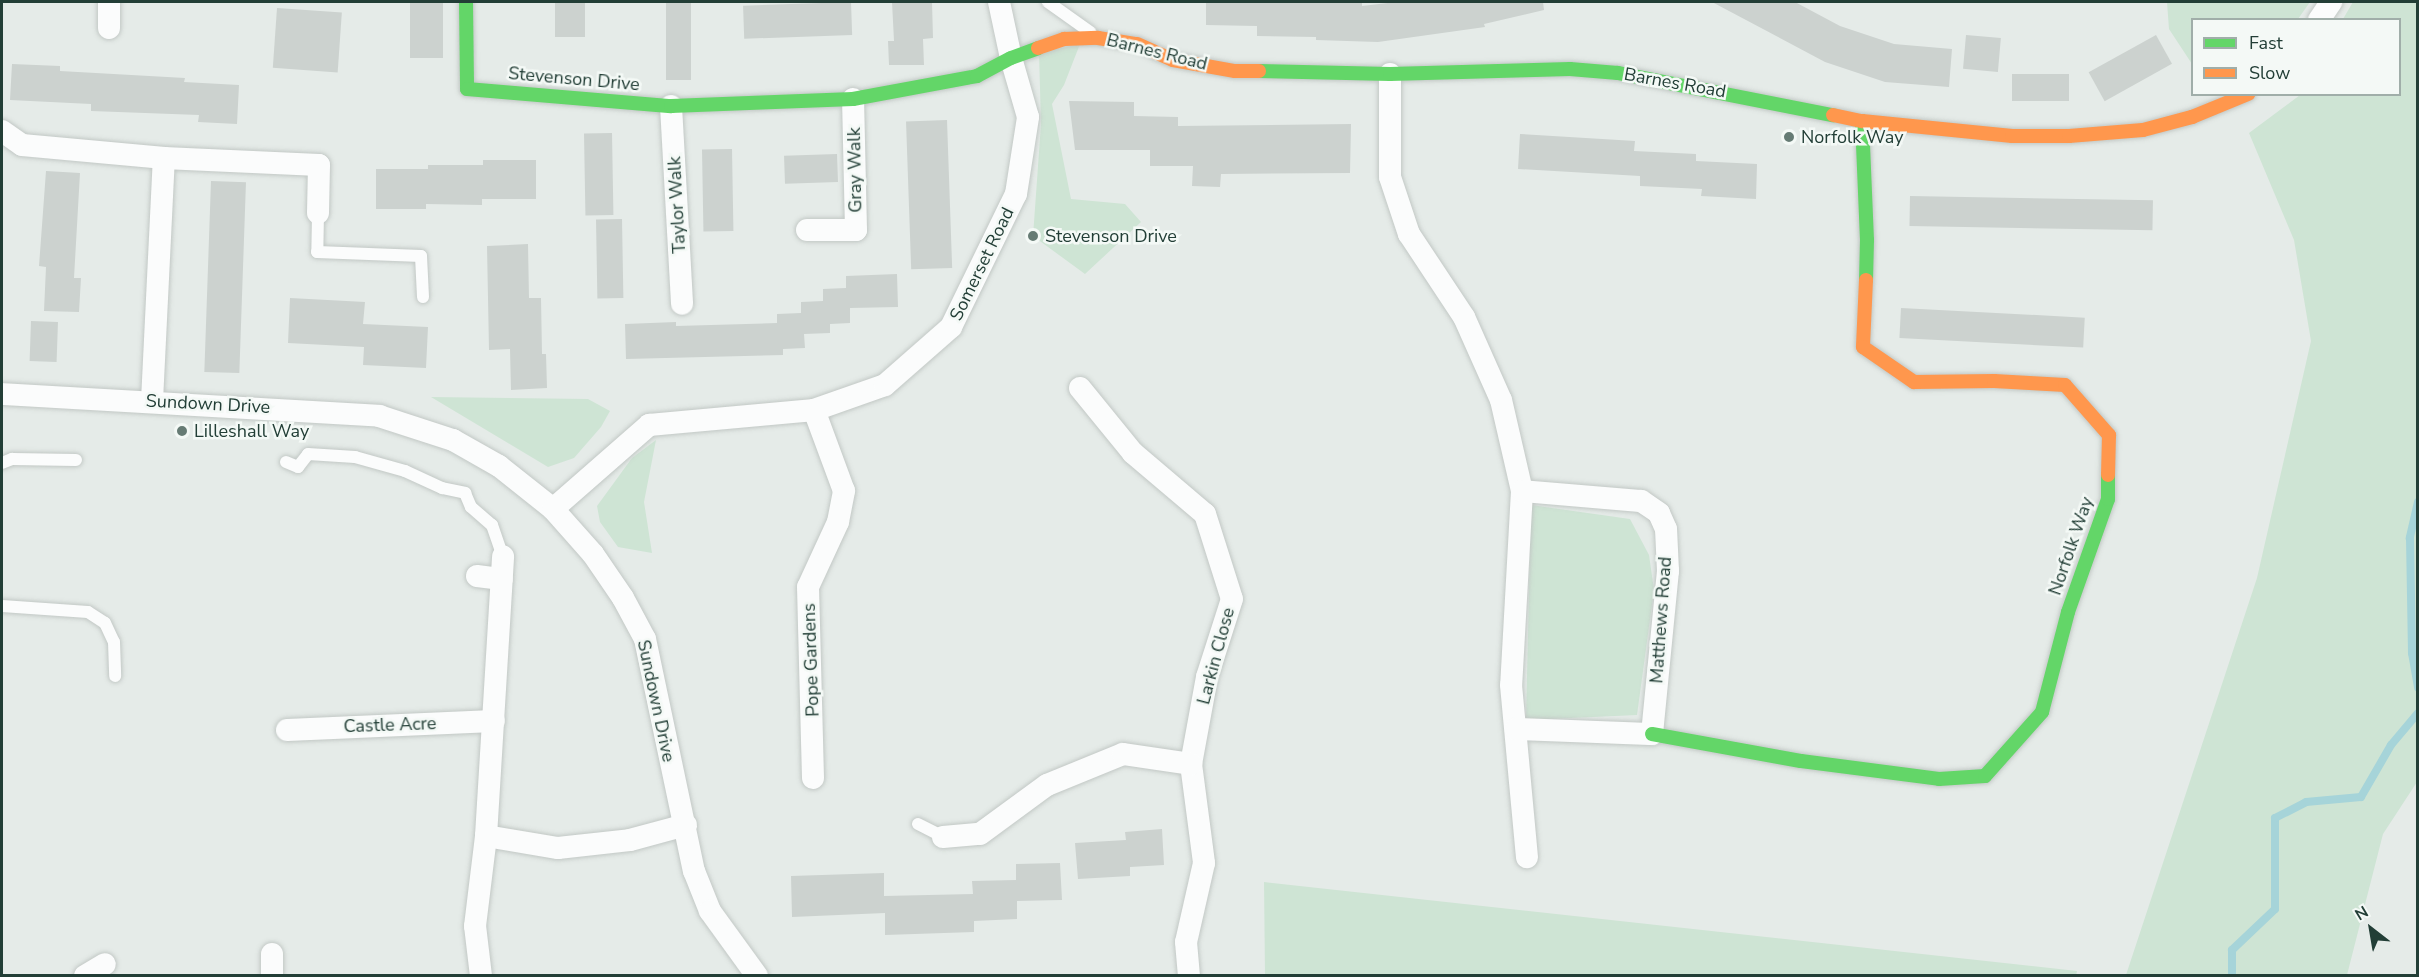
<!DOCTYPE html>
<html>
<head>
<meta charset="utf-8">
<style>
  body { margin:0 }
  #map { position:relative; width:2419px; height:977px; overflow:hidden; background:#e5ebe8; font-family:"Nunito Sans",sans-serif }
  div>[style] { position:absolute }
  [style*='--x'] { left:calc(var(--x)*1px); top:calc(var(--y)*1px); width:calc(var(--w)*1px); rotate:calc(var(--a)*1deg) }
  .green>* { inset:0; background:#cee4d4 }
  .stream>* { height:8px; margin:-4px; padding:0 4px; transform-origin:4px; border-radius:4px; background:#a6d4d9 }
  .building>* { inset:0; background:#ccd2cf; transform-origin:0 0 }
  .roads { filter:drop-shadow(0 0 2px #c2c8c5) drop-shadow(0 0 2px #c2c8c5) }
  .lane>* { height:12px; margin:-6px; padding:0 6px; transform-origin:6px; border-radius:6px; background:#fbfcfc }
  .street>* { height:22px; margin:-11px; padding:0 11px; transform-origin:11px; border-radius:11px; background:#fbfcfc }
  .fast>* { height:14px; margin:-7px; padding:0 7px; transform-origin:7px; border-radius:7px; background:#63d668 }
  .slow>* { height:14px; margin:-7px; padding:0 7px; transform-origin:7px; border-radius:7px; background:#ff974d }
  .dots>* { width:16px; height:16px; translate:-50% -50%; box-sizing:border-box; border:3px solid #f4f9f6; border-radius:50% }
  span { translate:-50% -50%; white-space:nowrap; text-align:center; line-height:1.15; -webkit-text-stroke:5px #f4f9f6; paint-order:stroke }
  .street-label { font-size:18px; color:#223e36 }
  .poi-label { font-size:18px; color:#223e36 }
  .left { translate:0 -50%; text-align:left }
  .frame { position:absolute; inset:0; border:3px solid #223e36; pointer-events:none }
  .legend { position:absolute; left:2191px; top:18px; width:210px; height:78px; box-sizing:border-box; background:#f4f9f6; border:2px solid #a0aea9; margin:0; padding:8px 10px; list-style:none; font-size:18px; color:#223e36 }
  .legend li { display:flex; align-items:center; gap:12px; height:30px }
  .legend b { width:30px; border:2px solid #a0aea9 }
  .north { position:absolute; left:2341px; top:899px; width:60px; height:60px; -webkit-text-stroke:4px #f4f9f6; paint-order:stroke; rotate:329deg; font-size:16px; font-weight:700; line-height:24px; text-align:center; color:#223e36 }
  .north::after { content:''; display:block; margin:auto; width:21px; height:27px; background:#223e36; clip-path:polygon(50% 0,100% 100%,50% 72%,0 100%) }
</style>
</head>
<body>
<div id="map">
  <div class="green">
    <div style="clip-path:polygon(2167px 2px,2310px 2px,2298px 19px,2192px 20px,2192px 64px,2169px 29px)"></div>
    <div style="clip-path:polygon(2353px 2px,2417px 2px,2417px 782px,2383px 834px,2347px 975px,2126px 975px,2257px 578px,2311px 341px,2294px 240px,2249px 133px,2300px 95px,2400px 94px,2400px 20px,2343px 19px)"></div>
    <div style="clip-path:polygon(1080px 44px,1064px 85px,1052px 104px,1071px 199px,1125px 204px,1141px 222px,1085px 274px,1033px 236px,1041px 124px,1039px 53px)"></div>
    <div style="clip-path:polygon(431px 397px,588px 399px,610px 411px,601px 427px,574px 458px,548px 467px)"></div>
    <div style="clip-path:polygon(656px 440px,644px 502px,652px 553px,618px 547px,600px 522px,597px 506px,632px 458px)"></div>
    <div style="clip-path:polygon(1531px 505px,1630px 519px,1649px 555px,1654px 590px,1637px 715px,1526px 720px)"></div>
    <div style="clip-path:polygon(1264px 882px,2077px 971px,2076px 976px,1265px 975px)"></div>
  </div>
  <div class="stream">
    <div style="--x:2418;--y:502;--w:37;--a:103"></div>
    <div style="--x:2410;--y:538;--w:115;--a:89"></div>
    <div style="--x:2412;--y:653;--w:35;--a:80"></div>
    <div style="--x:2232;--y:976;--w:26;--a:-90"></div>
    <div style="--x:2232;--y:950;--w:59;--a:-43.6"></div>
    <div style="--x:2275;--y:909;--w:91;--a:-90"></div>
    <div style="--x:2275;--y:818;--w:35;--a:-27"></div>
    <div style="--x:2306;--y:802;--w:55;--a:-5.2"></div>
    <div style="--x:2361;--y:797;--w:60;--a:-60"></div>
    <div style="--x:2391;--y:745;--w:42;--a:-49.8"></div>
  </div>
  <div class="building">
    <div style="left:410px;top:2px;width:33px;height:56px"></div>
    <div style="left:555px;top:2px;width:30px;height:35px"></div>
    <div style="left:666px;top:2px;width:25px;height:78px"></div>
    <div style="left:851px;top:2px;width:33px;height:108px;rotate:88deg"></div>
    <div style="clip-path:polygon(892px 2px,932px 2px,933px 38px,923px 39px,924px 65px,889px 65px,888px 41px,894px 41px)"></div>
    <div style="clip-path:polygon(1206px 2px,1362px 2px,1362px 6px,1396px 2px,1543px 2px,1544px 10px,1484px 24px,1485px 27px,1378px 42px,1316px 40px,1316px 37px,1257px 36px,1257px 26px,1206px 25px)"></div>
    <div style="clip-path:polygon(1712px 2px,1795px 2px,1840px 26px,1894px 44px,1952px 49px,1949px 87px,1885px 82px,1825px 62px)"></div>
    <div style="left:277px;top:8px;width:65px;height:60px;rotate:4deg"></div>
    <div style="left:1966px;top:35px;width:35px;height:34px;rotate:5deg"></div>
    <div style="left:2156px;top:35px;width:33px;height:77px;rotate:61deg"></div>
    <div style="clip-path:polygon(12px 64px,60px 66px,60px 71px,185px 78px,184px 82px,239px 85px,237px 124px,198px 122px,199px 115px,91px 111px,91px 104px,10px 100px)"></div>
    <div style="left:2012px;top:74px;width:57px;height:27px"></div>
    <div style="clip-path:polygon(1069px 101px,1134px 102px,1134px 116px,1178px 117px,1178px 126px,1351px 124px,1350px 173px,1221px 174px,1220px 187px,1192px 186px,1193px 166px,1150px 166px,1150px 150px,1075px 150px)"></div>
    <div style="left:947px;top:120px;width:148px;height:41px;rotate:88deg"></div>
    <div style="left:612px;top:133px;width:82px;height:28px;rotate:89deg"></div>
    <div style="clip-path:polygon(1520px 134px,1635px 141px,1634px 151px,1696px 154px,1696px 161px,1757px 164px,1756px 199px,1701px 196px,1702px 189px,1640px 186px,1640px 176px,1518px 169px)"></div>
    <div style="left:732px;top:149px;width:82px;height:30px;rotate:89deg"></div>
    <div style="left:837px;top:154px;width:28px;height:53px;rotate:88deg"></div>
    <div style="clip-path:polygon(483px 160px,536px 160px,536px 199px,482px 199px,482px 205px,426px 204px,426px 209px,376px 209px,376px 169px,428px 169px,428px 165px,483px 165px)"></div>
    <div style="clip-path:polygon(46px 171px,80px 173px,74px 278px,81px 278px,79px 312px,44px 311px,46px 267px,39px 266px)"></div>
    <div style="left:211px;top:181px;width:35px;height:191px;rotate:2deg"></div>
    <div style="left:1910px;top:196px;width:243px;height:30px;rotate:1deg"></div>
    <div style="left:622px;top:219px;width:79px;height:26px;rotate:89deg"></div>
    <div style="clip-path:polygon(528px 244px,529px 298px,541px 298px,542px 354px,546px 354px,547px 388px,511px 390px,510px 349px,489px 350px,487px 246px)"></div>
    <div style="clip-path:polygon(897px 274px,898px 307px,850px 308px,850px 323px,830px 324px,830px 333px,804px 334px,805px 348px,783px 349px,783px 355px,626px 359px,625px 324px,676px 322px,676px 326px,777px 323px,777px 314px,801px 313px,801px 302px,823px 301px,823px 289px,846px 288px,846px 276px)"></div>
    <div style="clip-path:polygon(290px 298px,365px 302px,363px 324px,428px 327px,426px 368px,363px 365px,364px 347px,288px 343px)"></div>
    <div style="left:1901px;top:308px;width:184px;height:30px;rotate:3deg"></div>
    <div style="left:31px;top:321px;width:27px;height:40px;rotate:2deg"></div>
    <div style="clip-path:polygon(1162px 829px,1164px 865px,1130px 867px,1130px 876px,1078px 879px,1075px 843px,1126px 840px,1125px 832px)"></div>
    <div style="clip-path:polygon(1060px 863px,1062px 900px,1017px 901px,1017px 919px,974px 921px,974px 932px,885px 935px,885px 913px,792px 917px,791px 876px,884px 873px,884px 896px,973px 894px,972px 881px,1016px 880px,1016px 864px)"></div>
  </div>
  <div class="roads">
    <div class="lane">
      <div style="--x:1048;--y:2;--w:52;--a:35.5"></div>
      <div style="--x:318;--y:213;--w:39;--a:91"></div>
      <div style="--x:317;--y:252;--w:104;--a:2.2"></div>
      <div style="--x:421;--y:256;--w:41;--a:87.2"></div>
      <div style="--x:286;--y:462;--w:13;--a:23"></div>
      <div style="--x:298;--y:467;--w:16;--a:-52"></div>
      <div style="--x:308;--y:454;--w:47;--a:3.7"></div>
      <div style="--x:355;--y:457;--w:52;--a:15.6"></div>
      <div style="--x:405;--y:471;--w:41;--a:24.7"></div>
      <div style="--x:442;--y:488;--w:24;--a:12"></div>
      <div style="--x:465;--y:493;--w:15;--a:67"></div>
      <div style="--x:471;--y:507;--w:28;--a:41"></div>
      <div style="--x:492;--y:525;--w:34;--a:71"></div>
      <div style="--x:2;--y:463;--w:11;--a:-22"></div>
      <div style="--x:12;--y:459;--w:64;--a:0.9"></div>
      <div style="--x:2;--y:606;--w:86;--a:4"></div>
      <div style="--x:88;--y:612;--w:20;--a:33"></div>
      <div style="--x:105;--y:623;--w:21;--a:65"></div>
      <div style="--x:114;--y:642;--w:34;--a:88"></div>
      <div style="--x:918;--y:824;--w:28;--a:27"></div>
    </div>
    <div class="street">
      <div style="--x:2319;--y:20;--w:22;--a:-56"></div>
      <div style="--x:109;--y:28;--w:26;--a:-90"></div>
      <div style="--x:1390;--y:74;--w:103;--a:90"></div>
      <div style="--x:1390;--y:177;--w:60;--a:71.6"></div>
      <div style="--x:1409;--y:234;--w:100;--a:56.5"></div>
      <div style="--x:1464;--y:317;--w:91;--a:66"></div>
      <div style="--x:1501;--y:400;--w:93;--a:77"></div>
      <div style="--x:1522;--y:491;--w:194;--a:93.2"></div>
      <div style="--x:1511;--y:685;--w:173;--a:84.7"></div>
      <div style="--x:671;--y:106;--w:198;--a:86.8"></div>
      <div style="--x:2;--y:131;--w:24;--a:35"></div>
      <div style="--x:22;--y:145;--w:143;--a:5.2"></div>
      <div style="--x:807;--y:230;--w:49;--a:0"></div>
      <div style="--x:856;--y:230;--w:131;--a:-91.3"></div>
      <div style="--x:1080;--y:388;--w:84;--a:50.8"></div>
      <div style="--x:1133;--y:453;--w:94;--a:40.3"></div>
      <div style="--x:1205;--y:514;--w:89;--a:72.4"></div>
      <div style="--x:1232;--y:599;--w:82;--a:107.8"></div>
      <div style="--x:1207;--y:677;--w:88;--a:100.4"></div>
      <div style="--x:1191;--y:764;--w:100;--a:82.5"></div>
      <div style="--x:1204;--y:863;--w:81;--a:102.8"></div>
      <div style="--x:1186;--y:942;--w:34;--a:85"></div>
      <div style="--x:2;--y:394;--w:378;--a:3.3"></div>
      <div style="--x:379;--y:416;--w:78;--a:18"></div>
      <div style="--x:453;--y:440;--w:53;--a:29.5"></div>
      <div style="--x:499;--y:466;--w:69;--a:38.5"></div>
      <div style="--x:553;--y:509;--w:60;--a:48.4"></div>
      <div style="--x:593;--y:554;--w:53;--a:55.7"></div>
      <div style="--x:623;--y:598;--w:47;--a:61.8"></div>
      <div style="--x:645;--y:639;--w:237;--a:78.1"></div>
      <div style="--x:694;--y:871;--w:43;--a:68.2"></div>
      <div style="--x:710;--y:911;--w:80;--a:54.1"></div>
      <div style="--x:152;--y:401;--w:243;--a:-87.2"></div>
      <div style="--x:164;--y:158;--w:155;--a:2.6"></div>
      <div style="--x:319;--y:165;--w:48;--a:91.2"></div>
      <div style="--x:553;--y:509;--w:128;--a:-41.2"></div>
      <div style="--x:649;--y:425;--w:166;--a:-5.2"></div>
      <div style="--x:814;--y:410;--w:75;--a:-19.4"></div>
      <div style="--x:885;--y:385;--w:88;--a:-41.3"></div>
      <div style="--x:951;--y:327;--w:148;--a:-64"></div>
      <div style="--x:1016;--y:194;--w:78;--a:-81.1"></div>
      <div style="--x:1028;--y:117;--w:61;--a:-106.1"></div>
      <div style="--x:1011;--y:58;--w:57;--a:-102.1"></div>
      <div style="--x:477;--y:576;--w:25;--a:7"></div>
      <div style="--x:1516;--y:729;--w:136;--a:2.1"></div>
      <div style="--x:1652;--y:734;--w:164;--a:-84.4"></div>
      <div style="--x:1668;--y:571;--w:42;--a:-92.7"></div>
      <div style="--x:1666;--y:529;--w:17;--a:-114"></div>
      <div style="--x:1659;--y:513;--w:22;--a:-146"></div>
      <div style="--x:1641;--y:501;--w:119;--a:-175.2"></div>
      <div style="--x:287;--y:730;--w:207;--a:-2.5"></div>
      <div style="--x:813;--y:778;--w:191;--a:-91.5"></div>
      <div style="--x:808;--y:587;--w:72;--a:-65.2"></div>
      <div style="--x:838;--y:522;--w:32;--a:-79"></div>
      <div style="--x:844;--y:491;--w:86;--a:-110.3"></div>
      <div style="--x:486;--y:836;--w:280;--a:-86.5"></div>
      <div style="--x:943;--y:837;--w:37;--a:-5"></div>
      <div style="--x:980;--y:834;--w:83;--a:-36.2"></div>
      <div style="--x:1047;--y:785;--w:82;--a:-22.2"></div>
      <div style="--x:1123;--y:754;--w:69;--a:8.4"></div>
      <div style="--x:272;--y:954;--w:22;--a:90"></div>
      <div style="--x:85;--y:976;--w:23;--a:-31"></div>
      <div style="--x:481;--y:976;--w:50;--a:-96.8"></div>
      <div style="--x:475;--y:926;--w:91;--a:-83"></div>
      <div style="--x:486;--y:836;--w:73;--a:9.5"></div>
      <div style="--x:558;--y:848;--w:72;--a:-6.3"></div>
      <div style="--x:630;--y:840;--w:58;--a:-15"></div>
    </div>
    <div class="fast">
      <div style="--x:466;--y:2;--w:87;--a:89.3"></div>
      <div style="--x:467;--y:89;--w:205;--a:4.8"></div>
      <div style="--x:671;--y:106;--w:182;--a:-2.2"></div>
      <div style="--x:853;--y:99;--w:126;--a:-10.5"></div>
      <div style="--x:977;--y:76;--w:38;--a:-28"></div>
      <div style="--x:1011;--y:58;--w:29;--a:-20"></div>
      <div style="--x:1259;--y:71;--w:131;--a:1.3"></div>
      <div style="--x:1390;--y:74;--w:180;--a:-1.6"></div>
      <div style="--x:1570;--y:69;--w:48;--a:4.8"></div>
      <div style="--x:1618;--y:73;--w:219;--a:11.1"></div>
      <div style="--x:1862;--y:121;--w:119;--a:87.6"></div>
      <div style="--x:1867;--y:240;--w:40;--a:91.4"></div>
      <div style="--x:1652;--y:734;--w:151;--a:10.3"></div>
      <div style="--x:1801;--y:761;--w:139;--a:7.4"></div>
      <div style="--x:1939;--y:779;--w:46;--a:-3.7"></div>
      <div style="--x:1985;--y:776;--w:86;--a:-48.3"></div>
      <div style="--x:2042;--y:712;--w:103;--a:-75.4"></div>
      <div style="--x:2068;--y:612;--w:120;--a:-70.5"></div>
      <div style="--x:2108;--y:499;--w:24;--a:-90"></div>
    </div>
    <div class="slow">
      <div style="--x:1038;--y:48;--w:28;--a:-19"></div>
      <div style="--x:1064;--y:39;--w:34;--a:-2"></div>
      <div style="--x:1098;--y:38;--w:39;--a:9"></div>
      <div style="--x:1137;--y:44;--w:39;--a:24"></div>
      <div style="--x:1173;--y:60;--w:63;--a:10.1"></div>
      <div style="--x:1235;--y:71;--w:24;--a:0"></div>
      <div style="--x:1833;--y:115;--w:30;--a:12"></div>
      <div style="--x:1862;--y:121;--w:151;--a:5.7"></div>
      <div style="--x:2012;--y:136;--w:57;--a:0"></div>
      <div style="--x:2069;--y:136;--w:74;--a:-4.6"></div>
      <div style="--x:2143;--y:130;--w:51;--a:-14.9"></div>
      <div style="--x:2192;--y:117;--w:61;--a:-22.3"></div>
      <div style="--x:1866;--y:280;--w:67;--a:92.6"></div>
      <div style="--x:1863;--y:347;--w:62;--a:34.5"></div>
      <div style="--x:1914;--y:382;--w:80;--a:-0.7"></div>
      <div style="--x:1994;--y:381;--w:71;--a:3.2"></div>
      <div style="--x:2065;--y:385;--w:67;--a:48.7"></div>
      <div style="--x:2109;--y:435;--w:40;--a:91.4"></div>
    </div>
  </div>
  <div class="dots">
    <div style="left:1789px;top:137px;background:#667b74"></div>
    <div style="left:1033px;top:236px;background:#667b74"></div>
    <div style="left:182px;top:431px;background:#667b74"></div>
  </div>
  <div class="street-label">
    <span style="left:1157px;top:52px;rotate:14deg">Barnes Road</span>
    <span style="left:574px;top:79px;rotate:5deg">Stevenson Drive</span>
    <span style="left:1675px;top:83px;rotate:10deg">Barnes Road</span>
    <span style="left:855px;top:170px;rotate:-91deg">Gray Walk</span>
    <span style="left:677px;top:205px;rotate:-93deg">Taylor Walk</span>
    <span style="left:982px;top:264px;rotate:-64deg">Somerset Road</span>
    <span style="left:208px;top:404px;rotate:3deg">Sundown Drive</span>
    <span style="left:2071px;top:546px;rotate:-71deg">Norfolk Way</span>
    <span style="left:1661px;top:620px;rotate:-86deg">Matthews Road</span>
    <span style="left:1216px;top:656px;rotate:-75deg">Larkin Close</span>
    <span style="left:811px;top:660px;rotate:-92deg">Pope Gardens</span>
    <span style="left:656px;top:701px;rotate:78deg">Sundown Drive</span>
    <span style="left:390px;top:725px;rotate:-2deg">Castle Acre</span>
  </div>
  <div class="poi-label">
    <span class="left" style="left:1801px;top:137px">Norfolk Way</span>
    <span class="left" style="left:1045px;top:236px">Stevenson Drive</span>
    <span class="left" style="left:194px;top:431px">Lilleshall Way</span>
  </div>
  <div class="frame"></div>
  <ul class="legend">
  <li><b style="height:8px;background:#63d668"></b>Fast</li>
  <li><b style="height:8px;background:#ff974d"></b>Slow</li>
  </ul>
  <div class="north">N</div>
</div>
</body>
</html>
